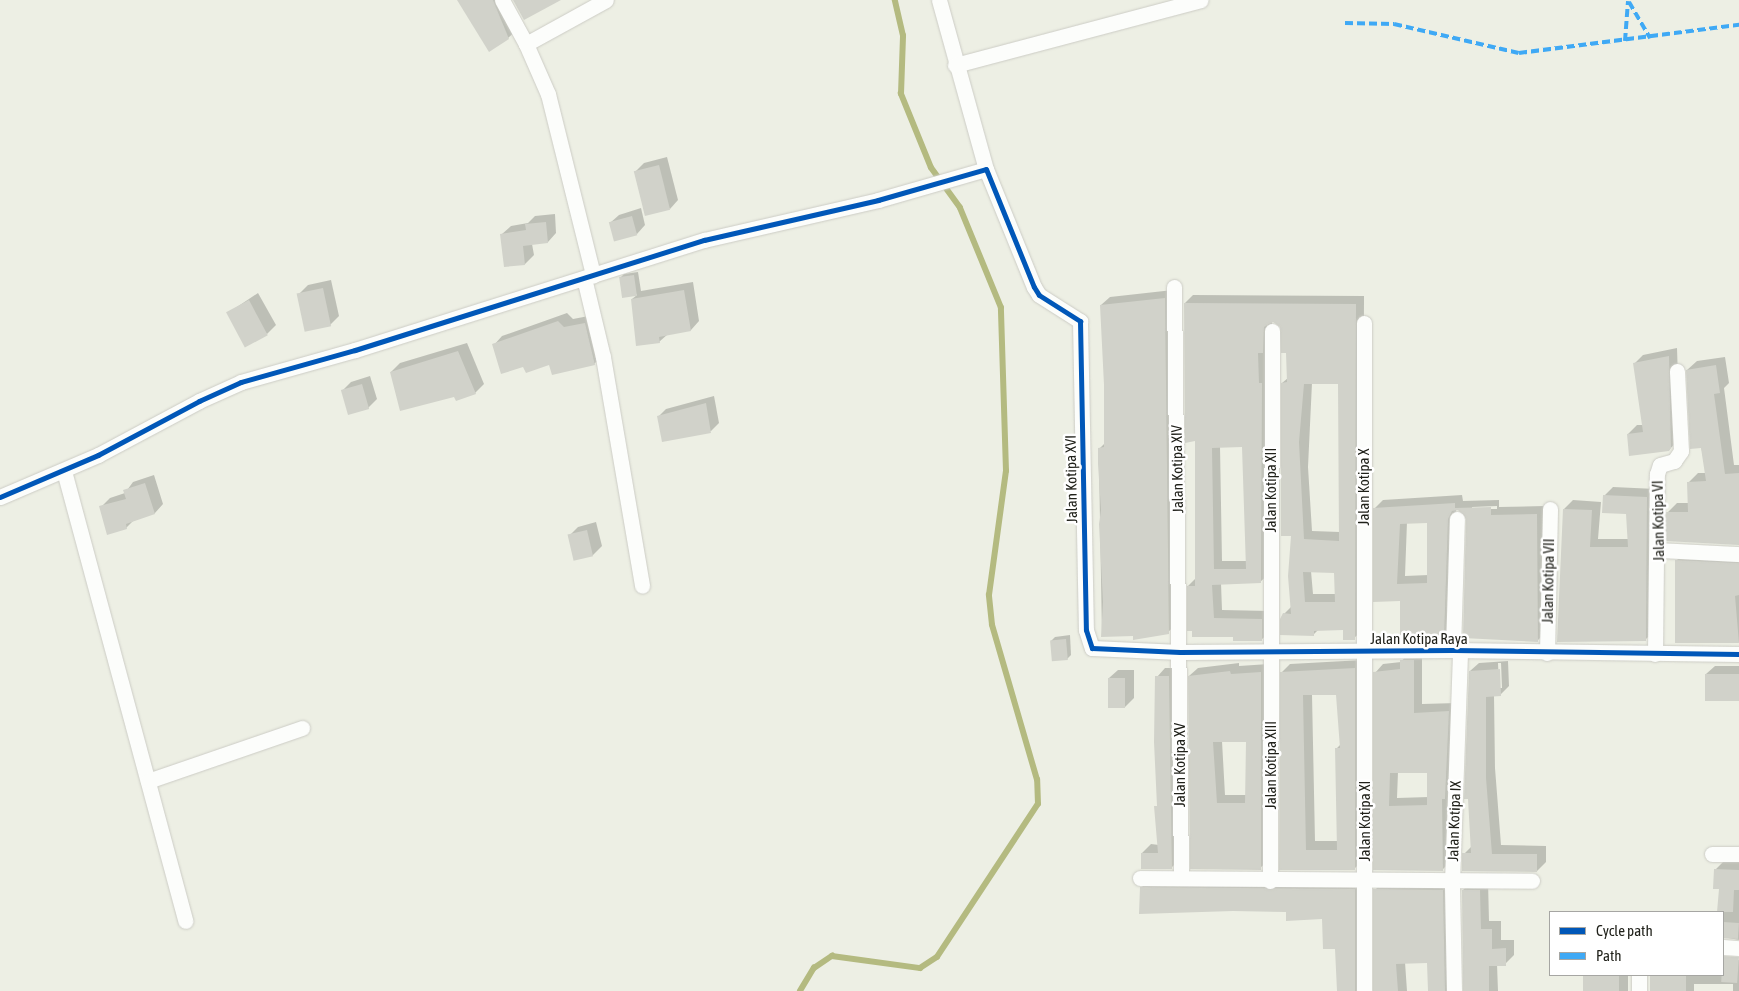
<!DOCTYPE html>
<html>
<head>
<meta charset="utf-8">
<style>
  body { margin:0 }
  #map { position:relative; width:1739px; height:991px; overflow:hidden; background:#edefe4; font-family:"Asap Condensed",sans-serif }
  div>[style] { position:absolute }
  [style*='--x'] { left:calc(var(--x)*1px); top:calc(var(--y)*1px); width:calc(var(--w)*1px); rotate:calc(var(--a)*1deg) }
  .shadow>* { inset:0; background:#0003; transform-origin:0 0 }
  .stream>* { height:5.5px; margin:-2.75px; padding:0 2.75px; transform-origin:2.75px; border-radius:2.75px; background:#b4ba80 }
  .building>* { inset:0; background:#d1d2ca; transform-origin:0 0 }
  .roads { filter:drop-shadow(0 0 1px #ccccc5) drop-shadow(0 0 1px #ccccc5) }
  .street>* { height:15px; margin:-7.5px; padding:0 7.5px; transform-origin:7.5px; border-radius:7.5px; background:#fcfdfb }
  .quiet>* { height:4px; margin-top:-2px; transform-origin:0; background:repeating-linear-gradient(90deg,#3fa9f5 0 8px,transparent 0 12px) }
  .cycleway>* { height:5px; margin:-2.5px; padding:0 2.5px; transform-origin:2.5px; border-radius:2.5px; background:#0057b8 }
  span { translate:-50% -50%; white-space:nowrap; text-align:center; line-height:1.15; -webkit-text-stroke:5px #fff; paint-order:stroke }
  .street-label { font-size:15px; color:#20211a }
  .legend { position:absolute; left:1549px; top:911px; width:175px; height:65px; box-sizing:border-box; background:#fff; border:1px solid #a6a6a3; margin:0; padding:6px 9px; list-style:none; font-size:15px; color:#20211a }
  .legend li { display:flex; align-items:center; gap:10px; height:25px }
  .legend b { width:25px; border:1px solid #a6a6a3 }
</style>
</head>
<body>
<div id="map">
  <div class="shadow">
    <div style="clip-path:polygon(459px 0,497px 0,517px 30px,508px 38px)"></div>
    <div style="clip-path:polygon(667px 157px,678px 200px,670px 209px,635px 172px,644px 163px)"></div>
    <div style="clip-path:polygon(641px 208px,645px 225px,637px 234px,610px 223px,619px 215px)"></div>
    <div style="clip-path:polygon(555px 214px,556px 233px,548px 242px,532px 244px,534px 255px,525px 264px,505px 266px,502px 234px,511px 226px,528px 223px,535px 216px)"></div>
    <div style="clip-path:polygon(638px 272px,641px 291px,693px 282px,699px 321px,691px 330px,668px 334px,659px 342px,632px 299px,637px 295px,620px 278px,624px 274px)"></div>
    <div style="clip-path:polygon(331px 280px,339px 316px,330px 325px,299px 294px,308px 285px)"></div>
    <div style="clip-path:polygon(1173px 290px,1177px 624px,1168px 632px,1102px 636px,1099px 464px,1100px 448px,1106px 442px,1106px 385px,1101px 305px,1110px 297px)"></div>
    <div style="clip-path:polygon(258px 293px,276px 325px,267px 334px,228px 313px)"></div>
    <div style="clip-path:polygon(evenodd,1193px 295px,1364px 296px,1363px 630px,1354px 638px,1345px 629px,1318px 630px,1313px 635px,1284px 614px,1292px 606px,1292px 535px,1282px 383px,1288px 378px,1287px 351px,1282px 326px,1272px 320px,1269px 574px,1260px 582px,1221px 583px,1222px 610px,1270px 611px,1270px 632px,1261px 640px,1234px 635px,1193px 636px,1188px 586px,1196px 578px,1197px 440px,1185px 303px,1193px 295px,1340px 382px,1340px 532px,1312px 531px,1308px 467px,1312px 383px,1340px 382px,1193px 295px,1220px 446px,1243px 446px,1247px 561px,1222px 561px,1220px 446px,1193px 295px,1311px 571px,1335px 571px,1336px 594px,1313px 594px,1311px 571px)"></div>
    <div style="clip-path:polygon(567px 313px,573px 319px,594px 315px,603px 355px,594px 364px,524px 365px,494px 345px,502px 336px)"></div>
    <div style="clip-path:polygon(467px 343px,484px 384px,475px 393px,391px 372px,400px 363px)"></div>
    <div style="clip-path:polygon(1677px 348px,1680px 438px,1669px 450px,1628px 434px,1637px 425px,1643px 425px,1634px 364px,1643px 355px)"></div>
    <div style="clip-path:polygon(1725px 357px,1729px 383px,1724px 388px,1734px 465px,1739px 465px,1739px 544px,1667px 513px,1677px 503px,1689px 503px,1689px 482px,1698px 473px,1706px 473px,1687px 370px,1697px 361px)"></div>
    <div style="clip-path:polygon(370px 376px,377px 399px,368px 408px,342px 391px,351px 382px)"></div>
    <div style="clip-path:polygon(714px 396px,719px 423px,711px 431px,658px 417px,666px 409px)"></div>
    <div style="clip-path:polygon(154px 475px,163px 504px,155px 513px,134px 520px,126px 528px,101px 507px,110px 498px,125px 493px,133px 482px)"></div>
    <div style="clip-path:polygon(1613px 487px,1656px 489px,1654px 631px,1645px 640px,1564px 509px,1573px 500px,1601px 502px,1598px 539px,1629px 539px,1628px 513px,1604px 496px)"></div>
    <div style="clip-path:polygon(evenodd,1462px 495px,1463px 501px,1499px 500px,1499px 507px,1545px 506px,1546px 632px,1537px 641px,1468px 519px,1458px 508px,1456px 509px,1452px 629px,1443px 637px,1401px 600px,1375px 508px,1383px 500px,1462px 495px,1497px 506px,1497px 509px,1472px 509px,1472px 507px,1497px 506px,1462px 495px,1407px 522px,1428px 522px,1429px 575px,1405px 576px,1407px 522px)"></div>
    <div style="clip-path:polygon(596px 522px,602px 546px,593px 555px,575px 559px,569px 536px,578px 527px)"></div>
    <div style="clip-path:polygon(1685px 552px,1739px 554px,1739px 642px,1676px 641px,1676px 561px)"></div>
    <div style="clip-path:polygon(1070px 635px,1071px 655px,1067px 659px,1051px 641px,1055px 637px)"></div>
    <div style="clip-path:polygon(evenodd,1410px 651px,1422px 651px,1422px 704px,1457px 703px,1451px 861px,1442px 870px,1375px 869px,1375px 673px,1383px 664px,1401px 662px,1410px 651px,1398px 772px,1428px 772px,1429px 797px,1397px 798px,1398px 772px)"></div>
    <div style="clip-path:polygon(evenodd,1363px 660px,1363px 860px,1354px 869px,1281px 868px,1281px 673px,1290px 664px,1363px 660px,1312px 694px,1338px 694px,1341px 744px,1336px 749px,1338px 841px,1315px 841px,1312px 694px)"></div>
    <div style="clip-path:polygon(evenodd,1508px 661px,1509px 686px,1500px 695px,1494px 695px,1495px 768px,1501px 845px,1546px 846px,1546px 862px,1537px 871px,1464px 854px,1472px 846px,1470px 671px,1479px 663px,1508px 661px,1498px 663px,1501px 663px,1502px 688px,1499px 688px,1498px 663px)"></div>
    <div style="clip-path:polygon(evenodd,1239px 663px,1239px 666px,1269px 664px,1269px 860px,1260px 868px,1192px 868px,1189px 676px,1198px 668px,1239px 663px,1222px 741px,1248px 741px,1247px 795px,1225px 795px,1222px 741px)"></div>
    <div style="clip-path:polygon(1715px 666px,1739px 666px,1739px 698px,1706px 674px)"></div>
    <div style="clip-path:polygon(1165px 668px,1178px 668px,1180px 859px,1171px 868px,1142px 853px,1151px 844px,1159px 845px,1157px 677px)"></div>
    <div style="clip-path:polygon(1118px 670px,1134px 670px,1134px 698px,1125px 707px,1109px 678px)"></div>
    <div style="clip-path:polygon(1724px 861px,1739px 861px,1739px 940px,1723px 937px,1723px 912px,1719px 912px,1720px 888px,1715px 870px)"></div>
    <div style="clip-path:polygon(1150px 879px,1363px 881px,1371px 991px,1338px 991px,1336px 947px,1323px 918px,1141px 888px)"></div>
    <div style="clip-path:polygon(1384px 881px,1451px 881px,1453px 982px,1462px 991px,1430px 991px,1429px 962px,1405px 962px,1407px 991px,1375px 991px,1375px 890px)"></div>
    <div style="clip-path:polygon(1472px 881px,1488px 881px,1489px 921px,1501px 921px,1501px 940px,1514px 940px,1514px 955px,1505px 964px,1497px 964px,1498px 991px,1465px 991px,1463px 890px)"></div>
    <div style="clip-path:polygon(1739px 960px,1739px 991px,1733px 991px,1733px 984px,1694px 984px,1694px 991px,1651px 991px,1651px 975px,1723px 975px,1723px 961px)"></div>
    <div style="left:1589px;top:975px;width:39px;height:16px"></div>
  </div>
  <div class="stream">
    <div style="--x:800;--y:991;--w:27;--a:-59"></div>
    <div style="--x:814;--y:968;--w:22;--a:-34"></div>
    <div style="--x:832;--y:956;--w:89;--a:7.8"></div>
    <div style="--x:920;--y:968;--w:20;--a:-33"></div>
    <div style="--x:937;--y:957;--w:183;--a:-56.6"></div>
    <div style="--x:1038;--y:804;--w:24;--a:-92"></div>
    <div style="--x:1037;--y:780;--w:161;--a:-106.2"></div>
    <div style="--x:992;--y:625;--w:30;--a:-96"></div>
    <div style="--x:989;--y:595;--w:125;--a:-82.2"></div>
    <div style="--x:1006;--y:471;--w:163;--a:-91.8"></div>
    <div style="--x:1001;--y:308;--w:108;--a:-112.3"></div>
    <div style="--x:960;--y:208;--w:49;--a:-125.9"></div>
    <div style="--x:931;--y:168;--w:80;--a:-112.1"></div>
    <div style="--x:901;--y:94;--w:58;--a:-88"></div>
    <div style="--x:903;--y:36;--w:37;--a:-103"></div>
  </div>
  <div class="building">
    <div style="clip-path:polygon(457px 0,493px 0,509px 39px,489px 52px)"></div>
    <div style="clip-path:polygon(513px 0,561px 0,524px 20px)"></div>
    <div style="left:659px;top:165px;width:46px;height:26px;rotate:76deg"></div>
    <div style="left:632px;top:216px;width:20px;height:24px;rotate:75deg"></div>
    <div style="clip-path:polygon(546px 222px,548px 243px,523px 246px,525px 265px,504px 267px,500px 234px,526px 230px,525px 224px)"></div>
    <div style="left:634px;top:275px;width:21px;height:15px;rotate:82deg"></div>
    <div style="left:323px;top:288px;width:39px;height:27px;rotate:78deg"></div>
    <div style="clip-path:polygon(684px 290px,691px 331px,659px 337px,660px 343px,636px 346px,631px 299px)"></div>
    <div style="clip-path:polygon(1165px 298px,1169px 634px,1133px 640px,1133px 636px,1101px 637px,1103px 602px,1099px 524px,1101px 510px,1098px 464px,1098px 448px,1104px 447px,1104px 385px,1100px 305px)"></div>
    <div style="left:249px;top:300px;width:40px;height:26px;rotate:62deg"></div>
    <div style="clip-path:polygon(evenodd,1184px 303px,1356px 304px,1355px 640px,1343px 640px,1343px 630px,1314px 631px,1314px 636px,1280px 635px,1280px 619px,1283px 613px,1291px 614px,1288px 576px,1291px 536px,1281px 536px,1281px 383px,1287px 382px,1286px 353px,1281px 353px,1280px 327px,1273px 322px,1264px 327px,1263px 353px,1258px 353px,1259px 383px,1262px 383px,1261px 583px,1212px 585px,1214px 618px,1262px 619px,1262px 641px,1233px 641px,1233px 637px,1192px 637px,1192px 631px,1187px 631px,1187px 586px,1195px 586px,1195px 441px,1185px 443px,1184px 303px,1304px 384px,1338px 384px,1339px 541px,1304px 539px,1299px 442px,1304px 384px,1184px 303px,1242px 447px,1246px 569px,1214px 569px,1212px 448px,1242px 447px,1184px 303px,1303px 572px,1334px 573px,1335px 602px,1305px 602px,1303px 572px)"></div>
    <div style="clip-path:polygon(558px 321px,564px 327px,585px 323px,595px 365px,552px 375px,549px 365px,526px 373px,523px 367px,501px 374px,492px 344px)"></div>
    <div style="clip-path:polygon(458px 351px,476px 394px,456px 401px,454px 397px,400px 411px,390px 372px)"></div>
    <div style="clip-path:polygon(1669px 356px,1671px 448px,1669px 451px,1629px 456px,1627px 434px,1643px 432px,1633px 363px)"></div>
    <div style="clip-path:polygon(1716px 365px,1720px 393px,1714px 394px,1725px 474px,1739px 473px,1739px 545px,1666px 541px,1666px 512px,1688px 512px,1687px 482px,1706px 481px,1701px 448px,1690px 449px,1686px 370px)"></div>
    <div style="left:362px;top:384px;width:26px;height:22px;rotate:74deg"></div>
    <div style="clip-path:polygon(706px 403px,711px 433px,662px 442px,657px 416px)"></div>
    <div style="clip-path:polygon(145px 483px,155px 514px,126px 524px,127px 529px,107px 535px,99px 506px,126px 499px,123px 490px)"></div>
    <div style="clip-path:polygon(1603px 495px,1647px 497px,1646px 641px,1557px 642px,1563px 509px,1592px 510px,1590px 547px,1628px 547px,1626px 514px,1602px 513px)"></div>
    <div style="clip-path:polygon(evenodd,1455px 503px,1455px 508px,1491px 507px,1491px 515px,1537px 514px,1538px 642px,1463px 638px,1466px 519px,1458px 510px,1452px 511px,1448px 519px,1444px 639px,1400px 641px,1400px 601px,1373px 602px,1373px 508px,1455px 503px,1427px 523px,1427px 583px,1397px 584px,1400px 524px,1427px 523px)"></div>
    <div style="left:587px;top:530px;width:27px;height:20px;rotate:77deg"></div>
    <div style="clip-path:polygon(1675px 560px,1739px 563px,1739px 595px,1735px 596px,1739px 643px,1675px 643px)"></div>
    <div style="left:1066px;top:639px;width:21px;height:16px;rotate:85deg"></div>
    <div style="clip-path:polygon(evenodd,1400px 660px,1414px 660px,1414px 713px,1449px 711px,1445px 799px,1442px 799px,1443px 871px,1373px 870px,1373px 672px,1400px 669px,1400px 660px,1390px 773px,1427px 773px,1427px 805px,1389px 806px,1390px 773px)"></div>
    <div style="clip-path:polygon(evenodd,1355px 668px,1355px 870px,1279px 870px,1280px 672px,1355px 668px,1303px 695px,1336px 695px,1340px 748px,1335px 748px,1337px 850px,1306px 850px,1303px 695px)"></div>
    <div style="clip-path:polygon(1500px 669px,1501px 696px,1486px 697px,1486px 778px,1492px 854px,1537px 854px,1537px 872px,1462px 871px,1462px 853px,1471px 853px,1468px 799px,1464px 799px,1469px 671px)"></div>
    <div style="clip-path:polygon(evenodd,1230px 671px,1231px 674px,1261px 672px,1261px 870px,1190px 869px,1188px 676px,1230px 671px,1213px 742px,1246px 742px,1245px 803px,1217px 803px,1213px 742px)"></div>
    <div style="left:1705px;top:674px;width:34px;height:27px"></div>
    <div style="clip-path:polygon(1155px 676px,1169px 676px,1172px 869px,1141px 869px,1141px 853px,1158px 853px,1154px 806px,1157px 806px,1154px 742px)"></div>
    <div style="left:1108px;top:678px;width:17px;height:30px"></div>
    <div style="clip-path:polygon(1714px 869px,1739px 870px,1739px 890px,1734px 890px,1733px 912px,1717px 912px,1719px 889px,1713px 889px)"></div>
    <div style="clip-path:polygon(1140px 887px,1355px 889px,1355px 991px,1337px 991px,1335px 949px,1323px 949px,1322px 919px,1286px 921px,1286px 912px,1233px 911px,1139px 914px)"></div>
    <div style="clip-path:polygon(1373px 889px,1443px 890px,1445px 991px,1428px 991px,1427px 963px,1396px 964px,1398px 991px,1373px 991px)"></div>
    <div style="clip-path:polygon(1462px 890px,1480px 890px,1481px 929px,1492px 929px,1492px 949px,1506px 948px,1506px 966px,1489px 966px,1489px 991px,1463px 991px)"></div>
    <div style="left:1723px;top:922px;width:16px;height:16px;rotate:4deg"></div>
    <div style="left:1723px;top:956px;width:16px;height:26px;rotate:4deg"></div>
    <div style="left:1583px;top:975px;width:36px;height:16px"></div>
    <div style="left:1650px;top:975px;width:36px;height:16px"></div>
  </div>
  <div class="roads">
    <div class="street">
      <div style="--x:502;--y:0;--w:50;--a:61.4"></div>
      <div style="--x:526;--y:44;--w:55;--a:66.3"></div>
      <div style="--x:548;--y:94;--w:187;--a:76"></div>
      <div style="--x:939;--y:0;--w:175;--a:74.5"></div>
      <div style="--x:526;--y:44;--w:91;--a:-28.8"></div>
      <div style="--x:955;--y:65;--w:254;--a:-14.8"></div>
      <div style="--x:584;--y:278;--w:81;--a:76.5"></div>
      <div style="--x:603;--y:357;--w:232;--a:80.3"></div>
      <div style="--x:1174;--y:287;--w:591;--a:89.32"></div>
      <div style="--x:64;--y:471;--w:466;--a:74.9"></div>
      <div style="--x:0;--y:497;--w:107;--a:-23.2"></div>
      <div style="--x:98;--y:455;--w:115;--a:-28.1"></div>
      <div style="--x:199;--y:401;--w:46;--a:-24.3"></div>
      <div style="--x:241;--y:382;--w:118;--a:-15.7"></div>
      <div style="--x:355;--y:350;--w:366;--a:-17.5"></div>
      <div style="--x:704;--y:240;--w:179;--a:-12.9"></div>
      <div style="--x:878;--y:200;--w:112;--a:-16"></div>
      <div style="--x:986;--y:169;--w:127;--a:67.9"></div>
      <div style="--x:1034;--y:287;--w:9;--a:58"></div>
      <div style="--x:1039;--y:295;--w:49;--a:32.4"></div>
      <div style="--x:1080;--y:321;--w:309;--a:88.9"></div>
      <div style="--x:1086;--y:630;--w:19;--a:72"></div>
      <div style="--x:1092;--y:648;--w:88;--a:2.6"></div>
      <div style="--x:1180;--y:652;--w:273;--a:-0.4"></div>
      <div style="--x:1453;--y:650;--w:286;--a:0.8"></div>
      <div style="--x:1659;--y:550;--w:80;--a:2.9"></div>
      <div style="--x:1453;--y:650;--w:131;--a:-88.3"></div>
      <div style="--x:1547;--y:653;--w:144;--a:-88.8"></div>
      <div style="--x:1655;--y:654;--w:180;--a:-89.4"></div>
      <div style="--x:1657;--y:474;--w:9;--a:-72"></div>
      <div style="--x:1660;--y:465;--w:15;--a:-16"></div>
      <div style="--x:1674;--y:461;--w:12;--a:-55"></div>
      <div style="--x:1681;--y:451;--w:80;--a:-92.9"></div>
      <div style="--x:148;--y:781;--w:163;--a:-19"></div>
      <div style="--x:1712;--y:854;--w:27;--a:0"></div>
      <div style="--x:1140;--y:878;--w:392;--a:0.4"></div>
      <div style="--x:1270;--y:881;--w:550;--a:-89.79"></div>
      <div style="--x:1723;--y:947;--w:16;--a:4"></div>
      <div style="--x:1364;--y:991;--w:668;--a:-90"></div>
      <div style="--x:1454;--y:991;--w:109;--a:-91.1"></div>
      <div style="--x:1452;--y:882;--w:231;--a:-88"></div>
      <div style="--x:1639;--y:991;--w:16;--a:-90"></div>
    </div>
  </div>
  <div class="quiet">
    <div style="--x:1629;--y:2;--w:42;--a:59.7"></div>
    <div style="--x:1345;--y:23;--w:49;--a:1.2"></div>
    <div style="--x:1394;--y:24;--w:128;--a:13.1"></div>
    <div style="--x:1519;--y:53;--w:222;--a:-7.3"></div>
    <div style="--x:1625;--y:41;--w:40;--a:-85.7"></div>
  </div>
  <div class="cycleway">
    <div style="--x:0;--y:497;--w:107;--a:-23.2"></div>
    <div style="--x:98;--y:455;--w:115;--a:-28.1"></div>
    <div style="--x:199;--y:401;--w:46;--a:-24.3"></div>
    <div style="--x:241;--y:382;--w:118;--a:-15.7"></div>
    <div style="--x:355;--y:350;--w:366;--a:-17.5"></div>
    <div style="--x:704;--y:240;--w:179;--a:-12.9"></div>
    <div style="--x:878;--y:200;--w:112;--a:-16"></div>
    <div style="--x:986;--y:169;--w:127;--a:67.9"></div>
    <div style="--x:1034;--y:287;--w:9;--a:58"></div>
    <div style="--x:1039;--y:295;--w:49;--a:32.4"></div>
    <div style="--x:1080;--y:321;--w:309;--a:88.9"></div>
    <div style="--x:1086;--y:630;--w:19;--a:72"></div>
    <div style="--x:1092;--y:648;--w:88;--a:2.6"></div>
    <div style="--x:1180;--y:652;--w:273;--a:-0.4"></div>
    <div style="--x:1453;--y:650;--w:286;--a:0.8"></div>
  </div>
  <div class="street-label">
    <span style="left:1177px;top:469px;rotate:-91deg">Jalan Kotipa XIV</span>
    <span style="left:1071px;top:479px;rotate:-91deg">Jalan Kotipa XVI</span>
    <span style="left:1364px;top:487px;rotate:-90deg">Jalan Kotipa X</span>
    <span style="left:1271px;top:490px;rotate:-90deg">Jalan Kotipa XII</span>
    <span style="left:1658px;top:521px;rotate:-91deg">Jalan Kotipa VI</span>
    <span style="left:1548px;top:581px;rotate:-89deg">Jalan Kotipa VII</span>
    <span style="left:1419px;top:639px">Jalan Kotipa Raya</span>
    <span style="left:1180px;top:765px;rotate:-90deg">Jalan Kotipa XV</span>
    <span style="left:1271px;top:765px;rotate:-90deg">Jalan Kotipa XIII</span>
    <span style="left:1365px;top:821px;rotate:-90deg">Jalan Kotipa XI</span>
    <span style="left:1454px;top:821px;rotate:-88deg">Jalan Kotipa IX</span>
  </div>
  <ul class="legend">
  <li><b style="height:6px;background:#0057b8"></b>Cycle path</li>
  <li><b style="height:6px;background:#3fa9f5"></b>Path</li>
  </ul>
</div>
</body>
</html>
